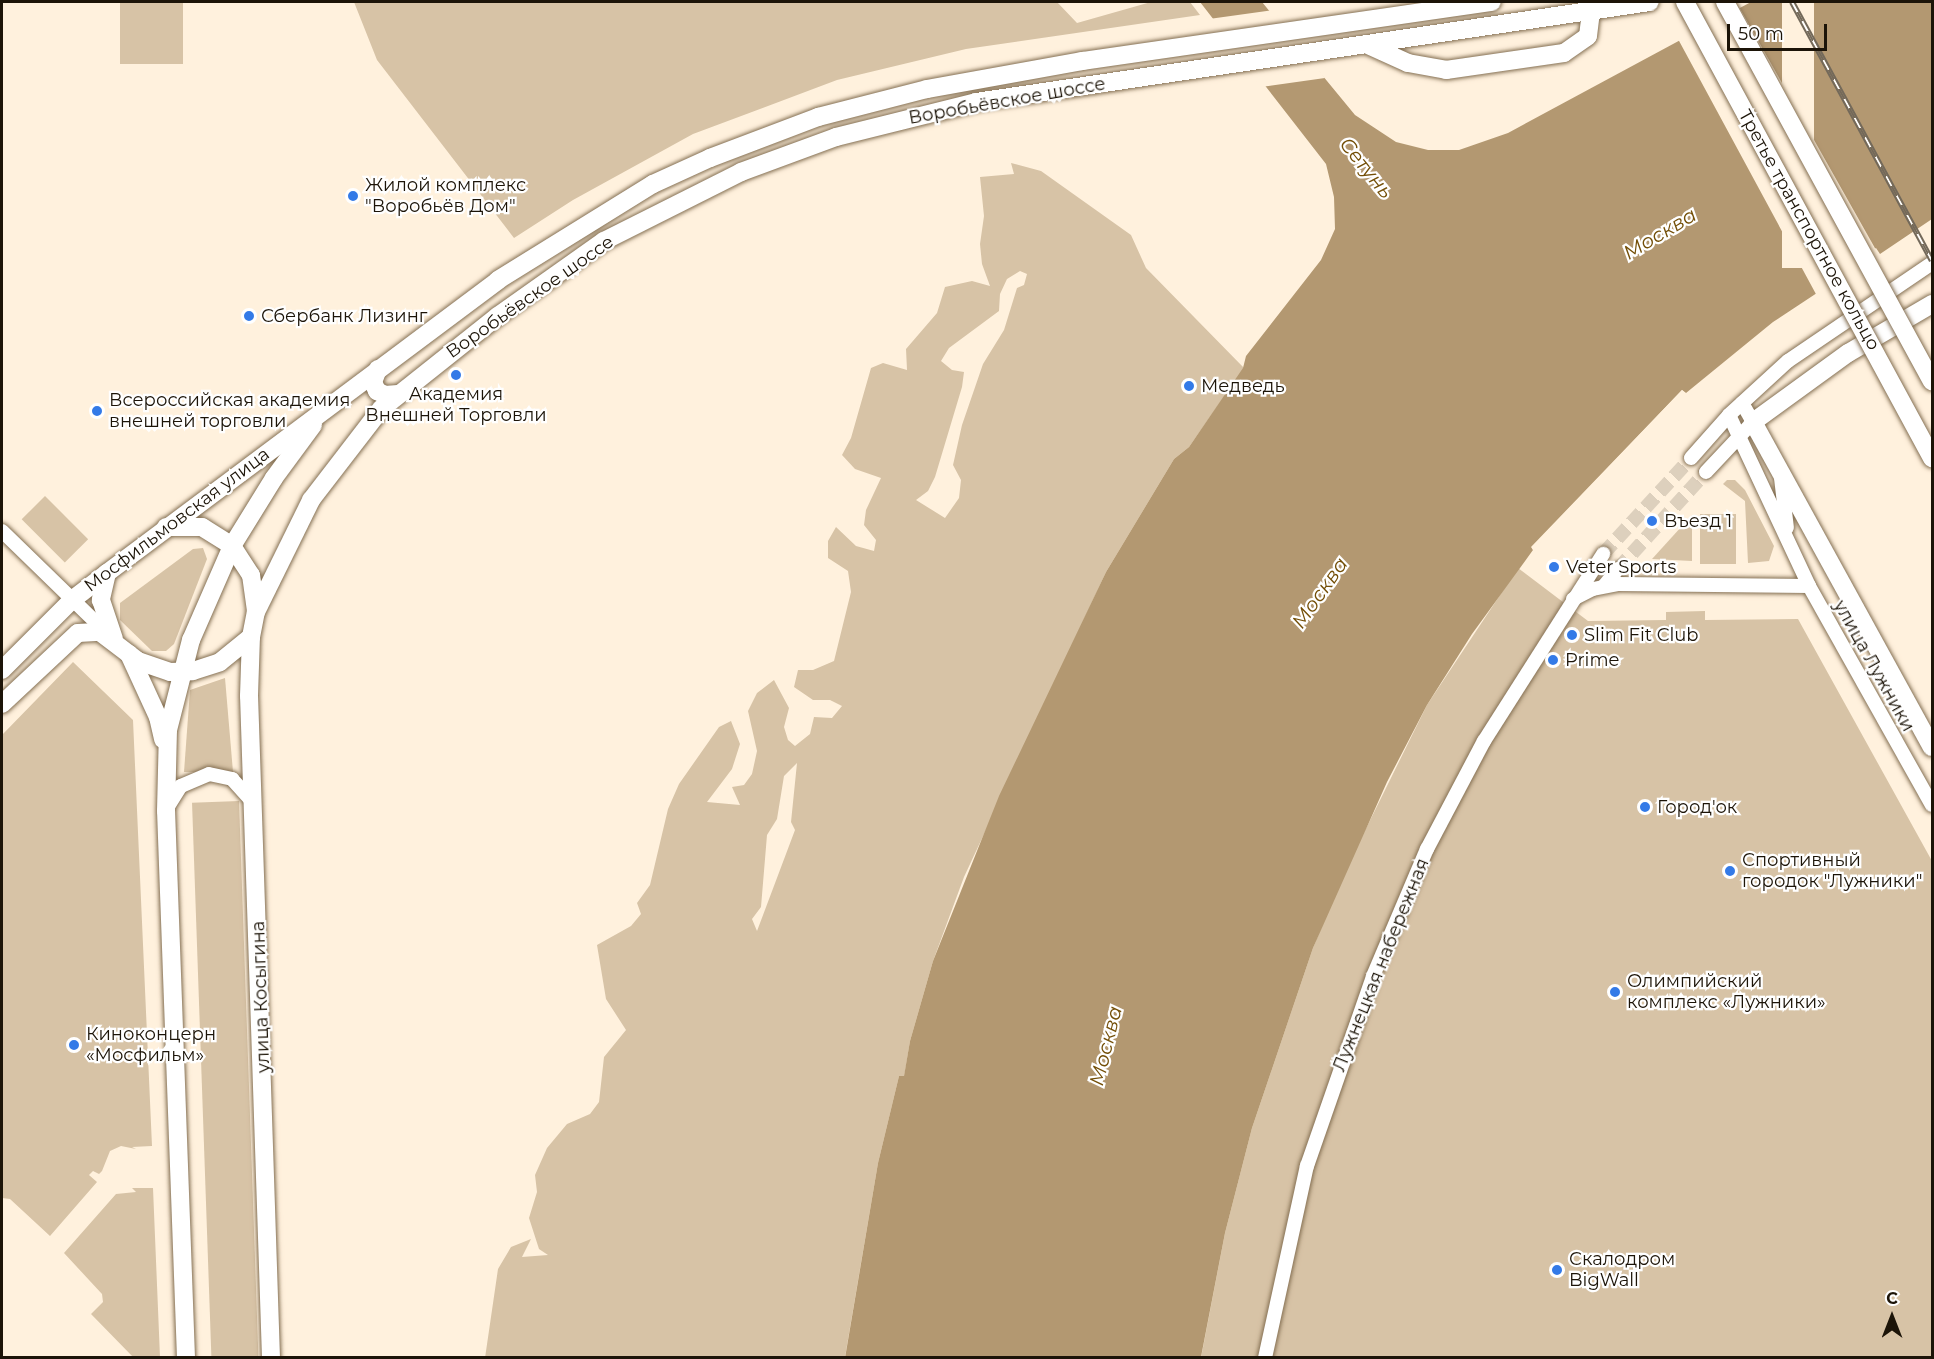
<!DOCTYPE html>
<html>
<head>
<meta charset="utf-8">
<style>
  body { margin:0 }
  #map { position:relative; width:1934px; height:1359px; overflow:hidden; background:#fff1dd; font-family:Montserrat,sans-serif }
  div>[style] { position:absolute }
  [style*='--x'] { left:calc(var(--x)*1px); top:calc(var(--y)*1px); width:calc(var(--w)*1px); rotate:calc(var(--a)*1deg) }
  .green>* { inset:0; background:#d7c3a6; transform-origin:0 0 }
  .water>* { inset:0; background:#b39871 }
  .pier>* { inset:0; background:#fff1dd; transform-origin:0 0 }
  .minor-tunnel>* { height:14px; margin-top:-7px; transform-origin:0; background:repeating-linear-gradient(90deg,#ddd0bd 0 14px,transparent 0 21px) }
  .roads { filter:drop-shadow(0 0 2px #846f52) drop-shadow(0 0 2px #846f52) }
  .minor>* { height:14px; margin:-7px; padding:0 7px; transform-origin:7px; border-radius:7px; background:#fff }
  .major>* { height:18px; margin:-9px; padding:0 9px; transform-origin:9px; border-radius:9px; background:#fff }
  .rail>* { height:6px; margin-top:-3px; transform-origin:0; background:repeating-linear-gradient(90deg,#fff 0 11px,#73695a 0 22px); box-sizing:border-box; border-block:2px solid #73695a }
  .bridges { filter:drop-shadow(0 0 2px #846f52) drop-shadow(0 0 2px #846f52) }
  .major-bridge>* { height:18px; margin:-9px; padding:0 9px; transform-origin:9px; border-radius:9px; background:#fff }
  .dots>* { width:16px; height:16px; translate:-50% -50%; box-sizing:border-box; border:3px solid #fff; border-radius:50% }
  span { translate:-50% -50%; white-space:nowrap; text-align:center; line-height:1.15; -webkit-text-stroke:4.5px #fff; paint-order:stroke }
  .street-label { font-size:18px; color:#1c1408 }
  .poi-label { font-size:18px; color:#1c1408 }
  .left { translate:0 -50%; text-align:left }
  .water-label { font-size:20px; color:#734e06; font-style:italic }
  .frame { position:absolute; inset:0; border:3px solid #1c1408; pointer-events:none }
  .north { position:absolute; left:1862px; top:1287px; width:60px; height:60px; -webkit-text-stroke:4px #fff; paint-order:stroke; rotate:0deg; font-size:16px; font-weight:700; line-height:24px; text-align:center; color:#1c1408 }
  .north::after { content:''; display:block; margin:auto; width:21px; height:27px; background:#1c1408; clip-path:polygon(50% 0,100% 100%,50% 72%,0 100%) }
  .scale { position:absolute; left:1727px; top:24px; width:100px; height:27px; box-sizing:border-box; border:3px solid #1c1408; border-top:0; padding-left:8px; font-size:18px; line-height:21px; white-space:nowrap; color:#1c1408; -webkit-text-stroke:4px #fff; paint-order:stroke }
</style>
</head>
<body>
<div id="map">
  <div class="green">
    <div style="left:120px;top:2px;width:63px;height:62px"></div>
    <div style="clip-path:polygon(354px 2px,1057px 2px,1077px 23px,1151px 2px,1190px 2px,1200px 15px,966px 49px,837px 80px,693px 134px,573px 200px,514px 238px,377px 60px)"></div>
    <div style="clip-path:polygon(evenodd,1011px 163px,1041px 171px,1131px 235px,1146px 268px,1244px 368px,1189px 447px,1174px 459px,1106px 572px,964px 877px,933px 961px,910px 1041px,904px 1077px,899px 1076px,878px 1163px,845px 1357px,485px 1358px,498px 1269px,511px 1247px,531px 1239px,522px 1257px,548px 1255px,539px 1249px,529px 1218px,537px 1192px,535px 1175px,547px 1148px,567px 1124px,590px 1114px,599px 1102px,604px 1057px,626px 1030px,606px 999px,597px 945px,631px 926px,641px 914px,637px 903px,650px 885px,668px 809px,679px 784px,719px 727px,731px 721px,740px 744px,732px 769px,707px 802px,740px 805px,732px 787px,744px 785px,752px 774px,757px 751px,748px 711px,757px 693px,774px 680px,789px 708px,784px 727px,788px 740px,795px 746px,810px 734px,814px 717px,832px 718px,842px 706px,830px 700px,813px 700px,794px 687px,798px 670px,813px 670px,834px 661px,851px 592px,848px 571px,828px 558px,828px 541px,836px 527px,856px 546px,874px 551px,876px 540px,864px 525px,866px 510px,881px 478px,855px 469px,842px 455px,851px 438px,871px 368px,883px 363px,907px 370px,906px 349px,937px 313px,945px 287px,972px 281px,990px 286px,982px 264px,980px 244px,984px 216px,980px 177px,1014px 174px,1011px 163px,1020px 271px,1027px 274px,1024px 285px,1017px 288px,1004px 330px,983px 364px,962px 425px,953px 465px,961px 480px,959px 498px,945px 518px,916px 500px,928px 491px,935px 477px,962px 387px,964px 372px,952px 370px,941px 361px,949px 348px,999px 311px,1000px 294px,1007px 279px,1020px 271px,1011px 163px,797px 763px,791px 822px,795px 830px,757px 931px,752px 919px,761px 907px,767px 835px,777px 819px,784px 776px,797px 763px)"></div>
    <div style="clip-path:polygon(1727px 480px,1735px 480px,1745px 490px,1774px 546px,1769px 561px,1748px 563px,1745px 501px,1723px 484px)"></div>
    <div style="left:45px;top:496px;width:61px;height:33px;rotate:45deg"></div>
    <div style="left:1700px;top:514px;width:36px;height:50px"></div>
    <div style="clip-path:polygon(1692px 515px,1692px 561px,1652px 559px)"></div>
    <div style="clip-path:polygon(203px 548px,207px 559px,174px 644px,166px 651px,152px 651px,120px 620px,120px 603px,193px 549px)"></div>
    <div style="clip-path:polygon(1518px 568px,1588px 621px,1666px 620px,1666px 612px,1705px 611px,1705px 620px,1798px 619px,1932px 861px,1932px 1357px,1201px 1358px,1225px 1233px,1252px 1128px,1313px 948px,1345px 871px,1427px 705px)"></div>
    <div style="clip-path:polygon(73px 662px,133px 720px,152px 1146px,132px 1147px,136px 1149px,121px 1146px,110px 1151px,102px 1171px,99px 1174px,93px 1171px,89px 1175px,97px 1182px,50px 1236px,10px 1199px,2px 1198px,2px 735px)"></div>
    <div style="clip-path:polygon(225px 678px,233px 772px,184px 772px,190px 690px)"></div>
    <div style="left:239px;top:801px;width:556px;height:47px;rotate:88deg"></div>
    <div style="clip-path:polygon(132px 1188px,153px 1188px,160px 1357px,133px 1357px,91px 1314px,103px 1302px,102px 1294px,64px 1253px,116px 1194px,136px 1192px)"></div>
  </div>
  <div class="water">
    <div style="clip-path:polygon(1200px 2px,1262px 2px,1355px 115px,1396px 142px,1428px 150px,1459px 150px,1508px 133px,1751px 2px,1932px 2px,1932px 219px,1880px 254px,1876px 248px,1820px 282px,1823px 289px,1773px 322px,1686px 393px,1682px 390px,1532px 547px,1533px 550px,1472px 634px,1427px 705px,1387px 782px,1313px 948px,1252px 1128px,1225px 1233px,1201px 1357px,845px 1358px,878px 1163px,899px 1076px,904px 1076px,910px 1041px,933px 961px,999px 796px,1106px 572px,1174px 459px,1189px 447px,1243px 368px,1246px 356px,1321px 260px,1335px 229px,1334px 197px,1326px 164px)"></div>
  </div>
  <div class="pier">
    <div style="left:1782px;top:2px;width:32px;height:266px"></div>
    <div style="clip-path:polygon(1738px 5px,1880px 257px,1875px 252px,1823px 283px,1826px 290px,1817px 296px,1678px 39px)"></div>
    <div style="clip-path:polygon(1273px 10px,1325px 78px,1261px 87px,1209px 19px)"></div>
    <div style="clip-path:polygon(1682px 390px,1688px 395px,1682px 394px,1533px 550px,1531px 547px)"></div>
  </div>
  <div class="minor-tunnel">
    <div style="--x:1603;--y:554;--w:130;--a:-47.5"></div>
    <div style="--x:1618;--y:569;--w:131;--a:-47.8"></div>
  </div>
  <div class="roads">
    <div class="minor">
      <div style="--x:1729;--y:415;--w:189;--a:64.9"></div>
      <div style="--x:1809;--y:586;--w:251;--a:60.7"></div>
      <div style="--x:1691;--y:458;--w:57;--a:-48.5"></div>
      <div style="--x:1729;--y:415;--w:80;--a:-42.5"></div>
      <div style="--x:1788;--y:361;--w:174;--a:-34.2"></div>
      <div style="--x:1706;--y:472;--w:69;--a:-46.8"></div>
      <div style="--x:1753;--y:422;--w:22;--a:-120"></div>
      <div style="--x:1781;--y:478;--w:50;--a:83.2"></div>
      <div style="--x:2;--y:531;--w:151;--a:44.2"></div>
      <div style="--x:1604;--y:586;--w:22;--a:-51"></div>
      <div style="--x:1573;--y:599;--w:22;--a:-27"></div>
      <div style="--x:1593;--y:589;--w:25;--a:-11"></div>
      <div style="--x:1618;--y:584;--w:191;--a:0.6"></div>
      <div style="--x:167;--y:808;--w:26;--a:-58"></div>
      <div style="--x:181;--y:786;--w:30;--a:-23"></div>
      <div style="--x:209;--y:774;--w:24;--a:12"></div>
      <div style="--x:232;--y:779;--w:31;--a:48"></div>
      <div style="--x:1265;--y:1358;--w:197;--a:-77.7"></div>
      <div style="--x:1307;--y:1166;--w:201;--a:-70.8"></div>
      <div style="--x:1373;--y:976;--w:138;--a:-67"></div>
      <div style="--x:1427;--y:849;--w:122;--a:-62.2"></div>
      <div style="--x:1484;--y:741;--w:222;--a:-57.5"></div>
    </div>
    <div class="major">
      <div style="--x:1366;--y:44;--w:46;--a:24.3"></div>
      <div style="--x:1408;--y:63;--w:39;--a:10"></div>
      <div style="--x:1446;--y:70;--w:119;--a:-8.2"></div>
      <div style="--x:1564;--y:53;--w:29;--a:-35"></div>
      <div style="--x:1588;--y:36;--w:34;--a:-83"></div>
      <div style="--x:1932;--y:304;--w:97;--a:149.7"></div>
      <div style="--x:1848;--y:353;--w:117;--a:144"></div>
      <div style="--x:1753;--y:422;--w:371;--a:61.2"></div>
      <div style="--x:378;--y:369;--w:14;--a:111"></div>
      <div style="--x:373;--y:382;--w:10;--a:66"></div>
      <div style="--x:377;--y:391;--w:9;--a:27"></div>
      <div style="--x:385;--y:395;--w:13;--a:-4"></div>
      <div style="--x:166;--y:527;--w:36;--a:0"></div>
      <div style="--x:202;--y:527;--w:36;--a:32"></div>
      <div style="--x:232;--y:546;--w:35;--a:57"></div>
      <div style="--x:251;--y:575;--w:36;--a:82"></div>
      <div style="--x:107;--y:573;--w:28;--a:103"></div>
      <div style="--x:101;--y:600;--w:41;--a:71.6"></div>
      <div style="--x:129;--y:654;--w:69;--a:65.3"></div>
      <div style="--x:158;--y:717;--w:23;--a:77"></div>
      <div style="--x:2;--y:670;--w:99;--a:-45"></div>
      <div style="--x:72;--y:600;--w:44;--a:-37.6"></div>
      <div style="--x:107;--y:573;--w:489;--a:-36.8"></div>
      <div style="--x:498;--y:280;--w:182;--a:-31.8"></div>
      <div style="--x:653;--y:184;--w:63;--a:-24.5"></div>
      <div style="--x:710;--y:158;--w:116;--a:-20.8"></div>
      <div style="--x:818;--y:117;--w:113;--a:-14.4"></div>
      <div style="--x:927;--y:89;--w:158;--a:-10.2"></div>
      <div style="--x:1082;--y:61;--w:414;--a:-8.2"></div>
      <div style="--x:2;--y:704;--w:104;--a:-43.1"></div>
      <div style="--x:78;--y:633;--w:22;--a:-3"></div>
      <div style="--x:100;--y:632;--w:48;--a:37.3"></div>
      <div style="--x:138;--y:661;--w:34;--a:19"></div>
      <div style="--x:170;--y:672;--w:23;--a:-2"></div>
      <div style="--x:193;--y:671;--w:28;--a:-18"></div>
      <div style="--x:220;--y:662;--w:40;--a:-39"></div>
      <div style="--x:186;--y:1358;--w:547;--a:-92.09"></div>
      <div style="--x:166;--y:811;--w:81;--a:-88.6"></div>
      <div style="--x:168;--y:730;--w:93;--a:-75.7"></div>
      <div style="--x:191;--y:640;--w:103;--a:-66.4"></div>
      <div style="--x:232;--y:546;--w:80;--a:-58.3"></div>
      <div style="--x:274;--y:478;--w:66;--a:-53.7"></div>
      <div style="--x:271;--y:1358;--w:662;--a:-91.9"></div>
      <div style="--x:249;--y:696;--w:59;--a:-88.1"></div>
      <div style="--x:251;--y:637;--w:25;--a:-79"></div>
      <div style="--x:256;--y:612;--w:125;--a:-63.8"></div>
      <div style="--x:311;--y:500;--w:115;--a:-52.4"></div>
      <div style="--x:381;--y:409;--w:149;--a:-38.5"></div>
      <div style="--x:498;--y:316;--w:130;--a:-35.3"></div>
      <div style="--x:604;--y:241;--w:153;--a:-26.7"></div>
      <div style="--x:741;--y:172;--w:101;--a:-20.2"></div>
      <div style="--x:836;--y:137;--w:144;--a:-14"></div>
      <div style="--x:976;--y:102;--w:681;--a:-8.44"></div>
    </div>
  </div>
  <div class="rail">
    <div style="--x:1792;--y:2;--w:294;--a:61.6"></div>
  </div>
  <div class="bridges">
    <div class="major-bridge">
      <div style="--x:1685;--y:2;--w:519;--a:61.56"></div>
      <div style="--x:1725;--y:2;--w:432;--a:61.4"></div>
    </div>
  </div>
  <div class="dots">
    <div style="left:353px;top:196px;background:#337ae7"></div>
    <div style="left:249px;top:316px;background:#337ae7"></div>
    <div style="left:456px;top:375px;background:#337ae7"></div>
    <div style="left:1189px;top:386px;background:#337ae7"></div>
    <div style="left:97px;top:411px;background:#337ae7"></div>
    <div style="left:1652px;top:521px;background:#337ae7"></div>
    <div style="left:1554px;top:567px;background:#337ae7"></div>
    <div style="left:1572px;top:635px;background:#337ae7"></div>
    <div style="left:1553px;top:660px;background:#337ae7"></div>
    <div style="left:1645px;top:807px;background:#337ae7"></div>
    <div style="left:1730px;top:871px;background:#337ae7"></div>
    <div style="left:1615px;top:992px;background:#337ae7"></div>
    <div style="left:74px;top:1045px;background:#337ae7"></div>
    <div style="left:1557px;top:1270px;background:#337ae7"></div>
  </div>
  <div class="street-label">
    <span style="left:1007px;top:101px;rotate:-10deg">Воробьёвское шоссе</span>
    <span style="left:1809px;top:230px;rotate:61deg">Третье транспортное кольцо</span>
    <span style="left:530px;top:297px;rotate:-35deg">Воробьёвское шоссе</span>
    <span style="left:177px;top:520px;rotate:-37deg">Мосфильмовская улица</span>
    <span style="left:1874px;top:666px;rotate:61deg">улица Лужники</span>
    <span style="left:1381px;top:965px;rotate:-68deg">Лужнецкая набережная</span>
    <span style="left:261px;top:997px;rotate:-92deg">улица Косыгина</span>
  </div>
  <div class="poi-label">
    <span class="left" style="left:365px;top:196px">Жилой комплекс<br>"Воробьёв Дом"</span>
    <span class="left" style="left:261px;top:316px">Сбербанк Лизинг</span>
    <span class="left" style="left:1201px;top:386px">Медведь</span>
    <span style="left:456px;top:405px">Академия<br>Внешней Торговли</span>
    <span class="left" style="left:109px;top:411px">Всероссийская академия<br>внешней торговли</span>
    <span class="left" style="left:1664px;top:521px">Въезд 1</span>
    <span class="left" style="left:1566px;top:567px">Veter Sports</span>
    <span class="left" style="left:1584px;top:635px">Slim Fit Club</span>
    <span class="left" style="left:1565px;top:660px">Prime</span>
    <span class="left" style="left:1657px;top:807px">Город'ок</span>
    <span class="left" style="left:1742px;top:871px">Спортивный<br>городок "Лужники"</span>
    <span class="left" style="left:1627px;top:992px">Олимпийский<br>комплекс «Лужники»</span>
    <span class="left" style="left:86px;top:1045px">Киноконцерн<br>«Мосфильм»</span>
    <span class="left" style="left:1569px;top:1270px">Скалодром<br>BigWall</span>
  </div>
  <div class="water-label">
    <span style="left:1366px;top:168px;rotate:51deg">Сетунь</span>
    <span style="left:1660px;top:234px;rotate:-31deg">Москва</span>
    <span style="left:1320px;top:593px;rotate:-55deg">Москва</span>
    <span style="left:1106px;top:1046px;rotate:-76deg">Москва</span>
  </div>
  <div class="frame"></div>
  <div class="north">С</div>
  <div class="scale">50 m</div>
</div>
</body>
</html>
